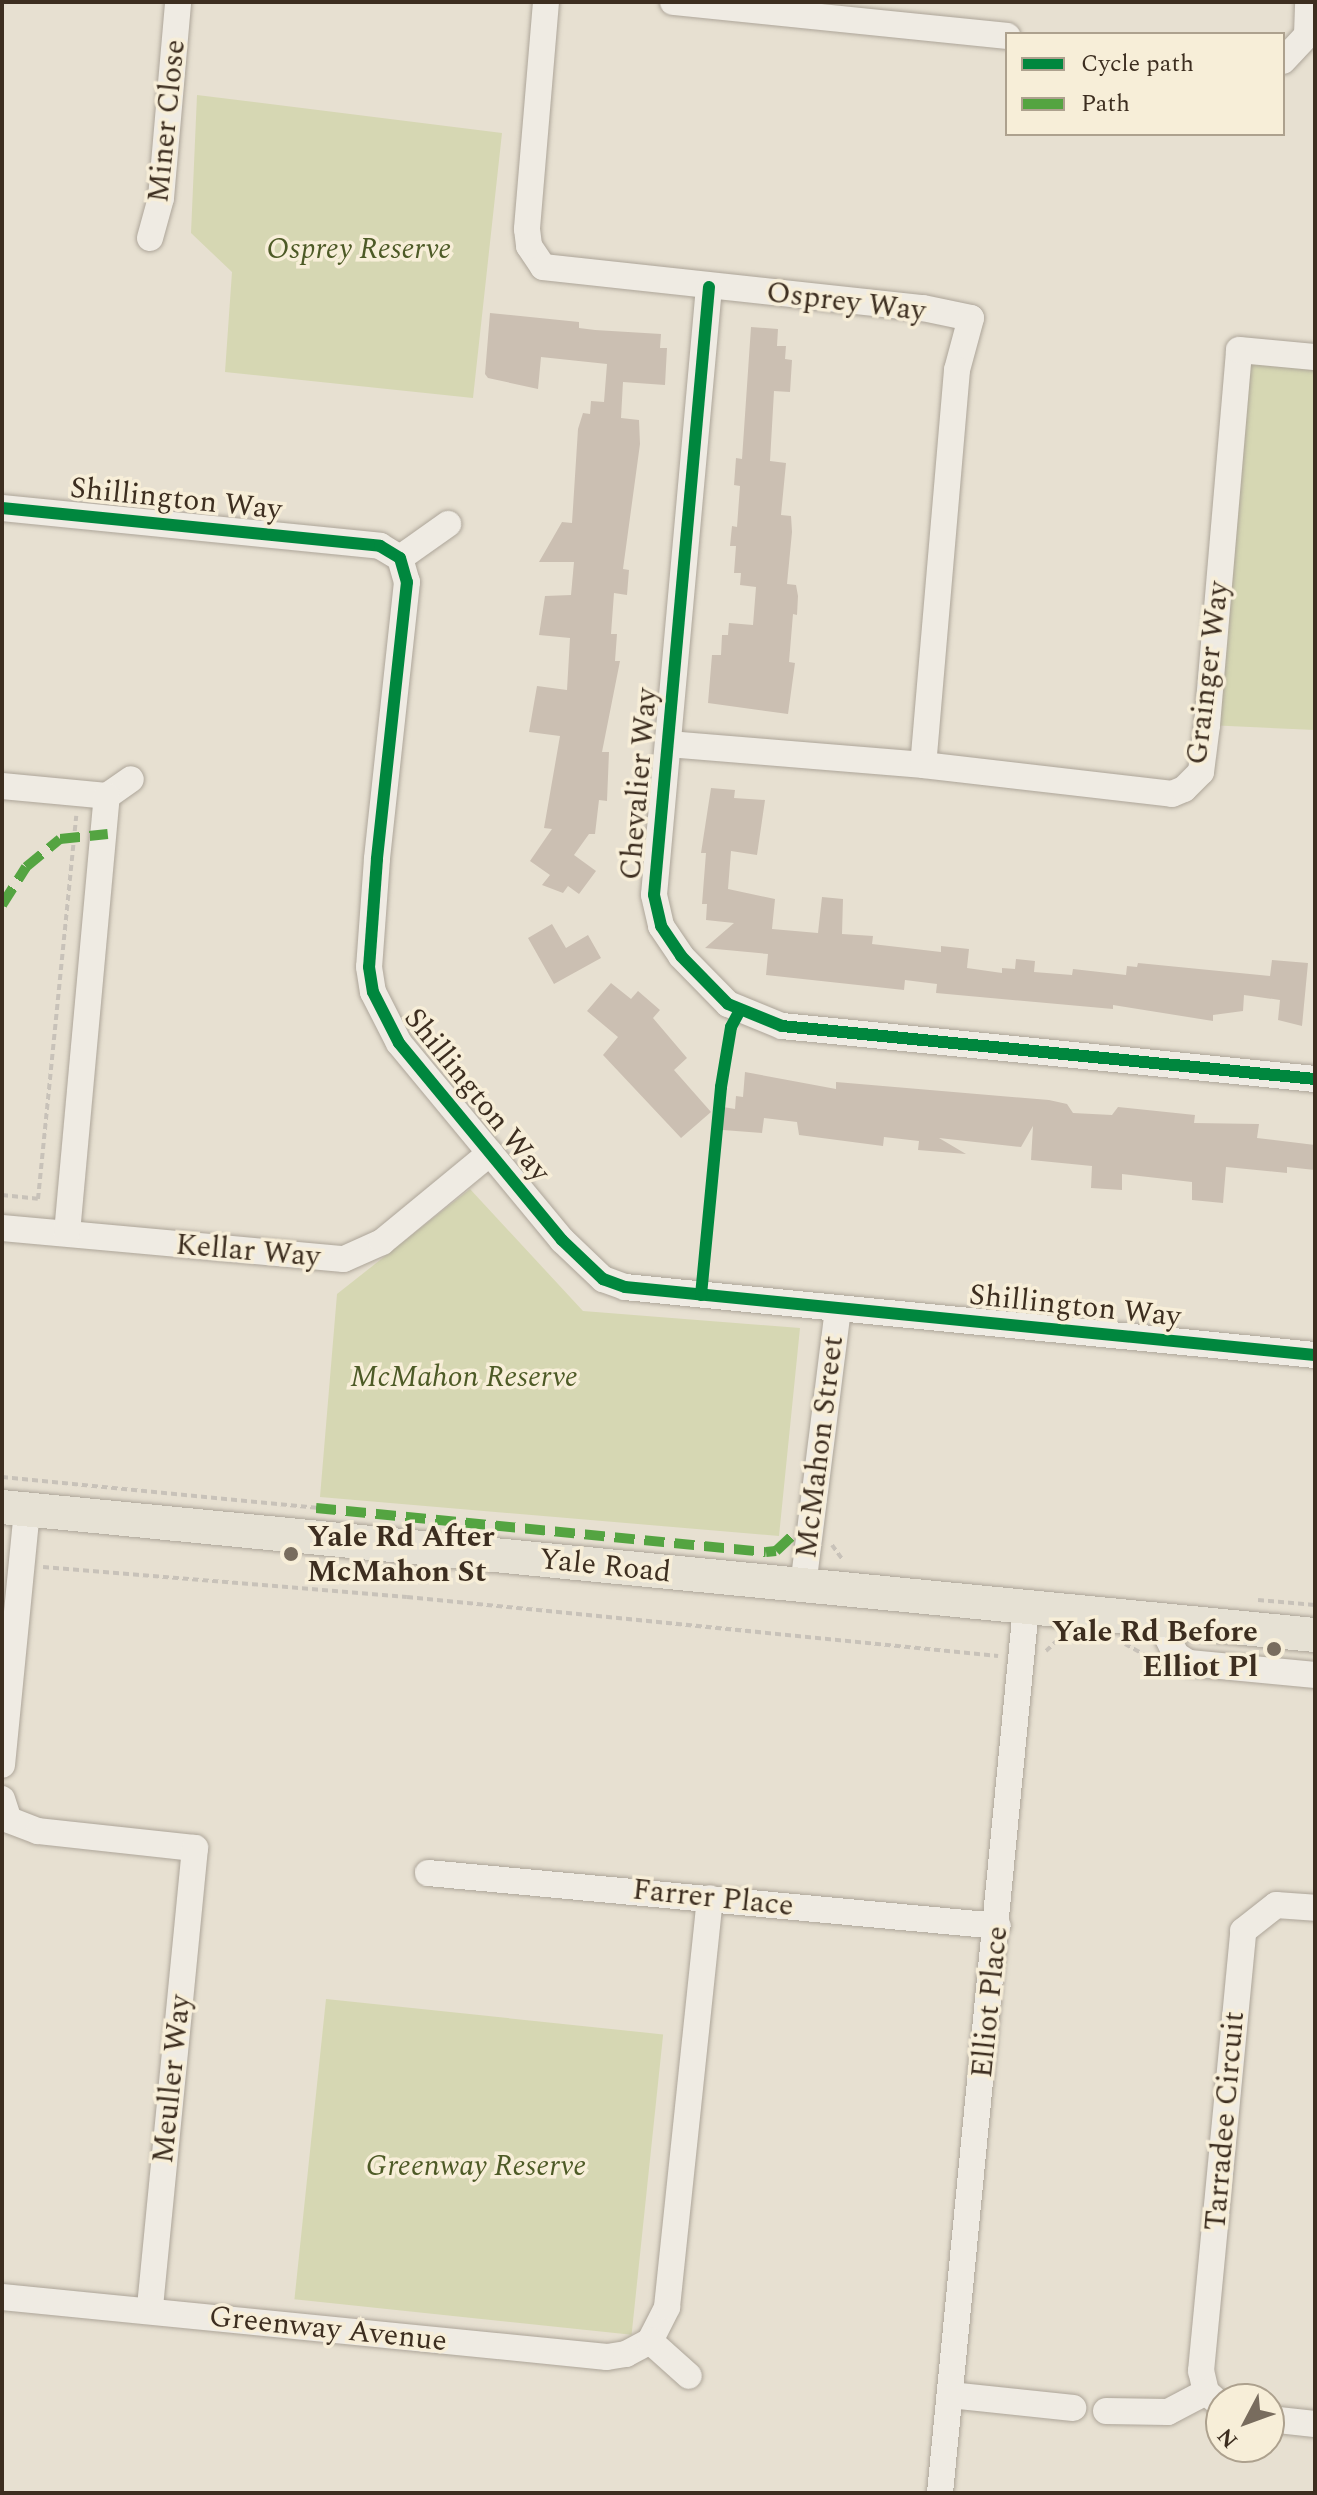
<!DOCTYPE html>
<html>
<head>
<meta charset="utf-8">
<style>
  body { margin:0 }
  #map { position:relative; width:1317px; height:2495px; overflow:hidden; background:#e7e0d1; font-family:Spectral,serif }
  div>[style] { position:absolute }
  [style*='--x'] { left:calc(var(--x)*1px); top:calc(var(--y)*1px); width:calc(var(--w)*1px); rotate:calc(var(--a)*1deg) }
  .green>* { inset:0; background:#d6d7b3; transform-origin:0 0 }
  .building>* { inset:0; background:#cbbfb2 }
  .path>* { height:4px; margin-top:-2px; transform-origin:0; background:repeating-linear-gradient(90deg,#c8c2b9 0 6px,transparent 0 10px) }
  .roads { filter:drop-shadow(0 0 2px #ada599) drop-shadow(0 0 2px #ada599) }
  .minor>* { height:26px; margin:-13px; padding:0 13px; transform-origin:13px; border-radius:13px; background:#efebe3 }
  .major>* { height:34px; margin:-17px; padding:0 17px; transform-origin:17px; border-radius:17px; background:#e6e1d4 }
  .quiet>* { height:10px; margin-top:-5px; transform-origin:0; background:repeating-linear-gradient(90deg,#54a441 0 20px,transparent 0 30px) }
  .cycleway>* { height:12px; margin:-6px; padding:0 6px; transform-origin:6px; border-radius:6px; background:#00873e }
  .dots>* { width:22px; height:22px; translate:-50% -50%; box-sizing:border-box; border:4px solid #f7eed8; border-radius:50% }
  span { translate:-50% -50%; white-space:nowrap; text-align:center; line-height:1.15; -webkit-text-stroke:7px #f7eed8; paint-order:stroke }
  .street-label { font-size:30px; color:#3d2e20 }
  .park-label { font-size:30px; color:#4d5a26; font-style:italic }
  .poi-label { font-size:30px; color:#3d2e20; font-weight:700 }
  .left { translate:0 -50%; text-align:left }
  .right { translate:-100% -50%; text-align:right }
  .frame { position:absolute; inset:0; border:4px solid #3d2e20; pointer-events:none }
  .legend { position:absolute; left:1005px; top:32px; width:280px; height:104px; box-sizing:border-box; background:#f7eed8; border:2px solid #ada18e; margin:0; padding:10px 14px; list-style:none; font-size:24px; color:#3d2e20 }
  .legend li { display:flex; align-items:center; gap:16px; height:40px }
  .legend b { width:40px; border:2px solid #ada18e }
  .north { position:absolute; left:1205px; top:2383px; width:80px; height:80px; box-sizing:border-box; background:#f7eed8; border:2px solid #ada18e; border-radius:50%; rotate:229deg; font-size:22px; font-weight:700; line-height:32px; text-align:center; color:#3d2e20 }
  .north::after { content:''; display:block; margin:auto; width:28px; height:36px; background:#786c5e; clip-path:polygon(50% 0,100% 100%,50% 72%,0 100%) }
</style>
</head>
<body>
<div id="map">
  <div class="green">
    <div style="clip-path:polygon(197px 95px,502px 133px,473px 398px,225px 372px,232px 272px,191px 233px)"></div>
    <div style="clip-path:polygon(1239px 350px,1315px 357px,1315px 730px,1207px 725px)"></div>
    <div style="clip-path:polygon(470px 1189px,583px 1311px,800px 1328px,779px 1536px,320px 1497px,337px 1294px)"></div>
    <div style="left:326px;top:1999px;width:339px;height:302px;rotate:6deg"></div>
  </div>
  <div class="building">
    <div style="clip-path:polygon(490px 313px,579px 322px,579px 328px,595px 330px,661px 334px,660px 348px,667px 348px,665px 385px,623px 382px,621px 418px,639px 420px,640px 444px,623px 569px,629px 570px,627px 595px,614px 593px,611px 634px,617px 634px,615px 661px,620px 661px,602px 752px,609px 752px,607px 801px,599px 800px,595px 834px,589px 834px,574px 855px,596px 871px,579px 894px,568px 886px,563px 893px,542px 885px,550px 875px,530px 861px,552px 829px,544px 828px,560px 736px,529px 732px,537px 686px,567px 690px,570px 638px,539px 635px,545px 596px,571px 595px,574px 562px,539px 562px,562px 522px,572px 523px,578px 429px,583px 413px,590px 414px,591px 401px,604px 402px,607px 364px,541px 357px,538px 389px,488px 378px,485px 374px)"></div>
    <div style="clip-path:polygon(751px 327px,778px 329px,777px 346px,786px 346px,785px 359px,792px 360px,790px 392px,774px 391px,770px 461px,786px 463px,781px 515px,791px 516px,792px 532px,787px 584px,796px 585px,798px 596px,797px 615px,793px 614px,789px 662px,795px 663px,788px 714px,708px 703px,712px 655px,721px 655px,722px 635px,728px 635px,729px 623px,753px 625px,756px 587px,740px 585px,741px 573px,734px 573px,736px 546px,730px 546px,732px 526px,737px 527px,740px 486px,734px 485px,736px 458px,742px 459px)"></div>
    <div style="clip-path:polygon(711px 788px,735px 790px,734px 798px,765px 800px,757px 855px,731px 851px,728px 889px,775px 899px,772px 929px,818px 933px,822px 897px,843px 899px,842px 934px,873px 936px,872px 944px,941px 952px,941px 946px,969px 949px,967px 968px,1002px 973px,1002px 968px,1015px 969px,1016px 959px,1035px 961px,1034px 972px,1072px 975px,1073px 969px,1126px 975px,1127px 966px,1137px 967px,1138px 963px,1270px 976px,1272px 960px,1308px 963px,1302px 1026px,1278px 1020px,1280px 1000px,1244px 995px,1243px 1011px,1213px 1015px,1213px 1021px,1113px 1005px,1113px 1009px,936px 993px,937px 984px,905px 980px,904px 990px,766px 975px,768px 954px,705px 948px,734px 923px,706px 920px,707px 904px,702px 904px,706px 853px,701px 853px)"></div>
    <div style="clip-path:polygon(552px 924px,566px 948px,588px 935px,601px 958px,554px 984px,528px 938px)"></div>
    <div style="clip-path:polygon(611px 983px,631px 999px,638px 991px,660px 1010px,653px 1018px,687px 1058px,674px 1070px,711px 1112px,681px 1138px,603px 1055px,618px 1037px,587px 1011px)"></div>
    <div style="clip-path:polygon(745px 1072px,836px 1089px,836px 1082px,1049px 1100px,1067px 1104px,1073px 1113px,1112px 1115px,1118px 1107px,1195px 1115px,1194px 1123px,1259px 1124px,1257px 1138px,1315px 1145px,1315px 1170px,1287px 1167px,1287px 1173px,1226px 1167px,1223px 1203px,1192px 1200px,1192px 1182px,1122px 1174px,1122px 1190px,1091px 1188px,1092px 1166px,1031px 1160px,1033px 1126px,1021px 1147px,939px 1138px,966px 1154px,918px 1150px,919px 1141px,884px 1137px,883px 1146px,799px 1135px,797px 1122px,764px 1118px,762px 1133px,723px 1130px,723px 1107px,735px 1109px,736px 1096px,743px 1097px)"></div>
  </div>
  <div class="path">
    <div style="--x:2;--y:1195;--w:36;--a:6"></div>
    <div style="--x:38;--y:1199;--w:385;--a:-84.3"></div>
    <div style="--x:2;--y:1477;--w:316;--a:5.6"></div>
    <div style="--x:832;--y:1545;--w:19;--a:54"></div>
    <div style="--x:43;--y:1567;--w:365;--a:4.7"></div>
    <div style="--x:407;--y:1597;--w:594;--a:5.7"></div>
    <div style="--x:1258;--y:1600;--w:57;--a:5"></div>
    <div style="--x:1125;--y:1644;--w:31;--a:29"></div>
    <div style="--x:1046;--y:1651;--w:19;--a:-43"></div>
  </div>
  <div class="roads">
    <div class="minor">
      <div style="--x:546;--y:2;--w:228;--a:94.8"></div>
      <div style="--x:527;--y:229;--w:17;--a:83"></div>
      <div style="--x:529;--y:246;--w:25;--a:56"></div>
      <div style="--x:543;--y:267;--w:382;--a:6.2"></div>
      <div style="--x:923;--y:308;--w:49;--a:11.8"></div>
      <div style="--x:971;--y:318;--w:54;--a:105.1"></div>
      <div style="--x:957;--y:370;--w:396;--a:94.9"></div>
      <div style="--x:673;--y:2;--w:336;--a:5.8"></div>
      <div style="--x:1283;--y:61;--w:35;--a:-47"></div>
      <div style="--x:1307;--y:35;--w:33;--a:-88"></div>
      <div style="--x:150;--y:238;--w:41;--a:-74.6"></div>
      <div style="--x:161;--y:198;--w:197;--a:-85"></div>
      <div style="--x:709;--y:287;--w:610;--a:95.17"></div>
      <div style="--x:654;--y:895;--w:32;--a:77"></div>
      <div style="--x:661;--y:926;--w:36;--a:56"></div>
      <div style="--x:681;--y:956;--w:67;--a:45.6"></div>
      <div style="--x:728;--y:1004;--w:58;--a:22.2"></div>
      <div style="--x:782;--y:1026;--w:536;--a:5.68"></div>
      <div style="--x:2;--y:508;--w:380;--a:5.7"></div>
      <div style="--x:380;--y:546;--w:23;--a:31"></div>
      <div style="--x:400;--y:558;--w:25;--a:74"></div>
      <div style="--x:407;--y:582;--w:279;--a:96.2"></div>
      <div style="--x:377;--y:859;--w:108;--a:94.2"></div>
      <div style="--x:369;--y:967;--w:25;--a:81"></div>
      <div style="--x:373;--y:992;--w:57;--a:63"></div>
      <div style="--x:399;--y:1043;--w:256;--a:50.4"></div>
      <div style="--x:562;--y:1240;--w:57;--a:43.6"></div>
      <div style="--x:603;--y:1279;--w:23;--a:20"></div>
      <div style="--x:625;--y:1287;--w:693;--a:5.63"></div>
      <div style="--x:400;--y:558;--w:59;--a:-35.3"></div>
      <div style="--x:669;--y:744;--w:255;--a:4.7"></div>
      <div style="--x:923;--y:765;--w:251;--a:6.6"></div>
      <div style="--x:1172;--y:794;--w:13;--a:-23"></div>
      <div style="--x:1184;--y:789;--w:24;--a:-45"></div>
      <div style="--x:1201;--y:772;--w:47;--a:-82.7"></div>
      <div style="--x:1207;--y:725;--w:376;--a:-85.1"></div>
      <div style="--x:1239;--y:350;--w:76;--a:5.3"></div>
      <div style="--x:2;--y:786;--w:105;--a:5.4"></div>
      <div style="--x:107;--y:796;--w:29;--a:-35"></div>
      <div style="--x:2;--y:1228;--w:343;--a:5.2"></div>
      <div style="--x:344;--y:1259;--w:42;--a:-24.1"></div>
      <div style="--x:382;--y:1242;--w:140;--a:-39.5"></div>
      <div style="--x:67;--y:1233;--w:439;--a:-84.8"></div>
      <div style="--x:803;--y:1586;--w:279;--a:-82.8"></div>
      <div style="--x:1160;--y:1622;--w:37;--a:64"></div>
      <div style="--x:1176;--y:1655;--w:15;--a:32"></div>
      <div style="--x:1189;--y:1663;--w:127;--a:5.4"></div>
      <div style="--x:2;--y:1765;--w:257;--a:-84.4"></div>
      <div style="--x:2;--y:1799;--w:22;--a:72"></div>
      <div style="--x:9;--y:1820;--w:31;--a:21"></div>
      <div style="--x:38;--y:1831;--w:158;--a:6.2"></div>
      <div style="--x:195;--y:1848;--w:465;--a:95.6"></div>
      <div style="--x:428;--y:1873;--w:572;--a:5.31"></div>
      <div style="--x:2;--y:2297;--w:608;--a:5.66"></div>
      <div style="--x:607;--y:2357;--w:19;--a:-9"></div>
      <div style="--x:626;--y:2354;--w:27;--a:-28"></div>
      <div style="--x:650;--y:2341;--w:38;--a:-63"></div>
      <div style="--x:667;--y:2307;--w:411;--a:-84"></div>
      <div style="--x:650;--y:2341;--w:52;--a:41.9"></div>
      <div style="--x:950;--y:2395;--w:124;--a:6"></div>
      <div style="--x:1221;--y:2405;--w:20;--a:-139"></div>
      <div style="--x:1206;--y:2392;--w:22;--a:-103"></div>
      <div style="--x:1201;--y:2371;--w:442;--a:-84.5"></div>
      <div style="--x:1243;--y:1931;--w:42;--a:-38.2"></div>
      <div style="--x:1276;--y:1905;--w:39;--a:4"></div>
      <div style="--x:1106;--y:2411;--w:62;--a:0.9"></div>
      <div style="--x:1168;--y:2412;--w:43;--a:-27.8"></div>
      <div style="--x:1269;--y:2419;--w:46;--a:6.2"></div>
      <div style="--x:940;--y:2493;--w:889;--a:-84.45"></div>
    </div>
    <div class="major">
      <div style="--x:2;--y:1507;--w:1319;--a:5.57"></div>
    </div>
  </div>
  <div class="quiet">
    <div style="--x:2;--y:905;--w:45;--a:-57.7"></div>
    <div style="--x:26;--y:867;--w:44;--a:-39.5"></div>
    <div style="--x:60;--y:839;--w:48;--a:-5.9"></div>
    <div style="--x:316;--y:1508;--w:452;--a:5.6"></div>
    <div style="--x:766;--y:1552;--w:10;--a:-6"></div>
    <div style="--x:776;--y:1551;--w:26;--a:-43"></div>
  </div>
  <div class="cycleway">
    <div style="--x:709;--y:287;--w:610;--a:95.17"></div>
    <div style="--x:654;--y:895;--w:32;--a:77"></div>
    <div style="--x:661;--y:926;--w:36;--a:56"></div>
    <div style="--x:681;--y:956;--w:67;--a:45.6"></div>
    <div style="--x:728;--y:1004;--w:58;--a:22.2"></div>
    <div style="--x:782;--y:1026;--w:536;--a:5.68"></div>
    <div style="--x:2;--y:508;--w:380;--a:5.7"></div>
    <div style="--x:380;--y:546;--w:23;--a:31"></div>
    <div style="--x:400;--y:558;--w:25;--a:74"></div>
    <div style="--x:407;--y:582;--w:279;--a:96.2"></div>
    <div style="--x:377;--y:859;--w:108;--a:94.2"></div>
    <div style="--x:369;--y:967;--w:25;--a:81"></div>
    <div style="--x:373;--y:992;--w:57;--a:63"></div>
    <div style="--x:399;--y:1043;--w:256;--a:50.4"></div>
    <div style="--x:562;--y:1240;--w:57;--a:43.6"></div>
    <div style="--x:603;--y:1279;--w:23;--a:20"></div>
    <div style="--x:625;--y:1287;--w:693;--a:5.63"></div>
    <div style="--x:701;--y:1295;--w:209;--a:-84.5"></div>
    <div style="--x:721;--y:1087;--w:61;--a:-80.5"></div>
    <div style="--x:731;--y:1027;--w:17;--a:-62"></div>
  </div>
  <div class="dots">
    <div style="left:291px;top:1554px;background:#786c5e"></div>
    <div style="left:1274px;top:1649px;background:#786c5e"></div>
  </div>
  <div class="street-label">
    <span style="left:167px;top:121px;rotate:-84deg">Miner Close</span>
    <span style="left:846px;top:302px;rotate:7deg">Osprey Way</span>
    <span style="left:176px;top:499px;rotate:6deg">Shillington Way</span>
    <span style="left:1208px;top:673px;rotate:-83deg">Grainger Way</span>
    <span style="left:639px;top:784px;rotate:-85deg">Chevalier Way</span>
    <span style="left:477px;top:1095px;rotate:51deg">Shillington Way</span>
    <span style="left:248px;top:1251px;rotate:5deg">Kellar Way</span>
    <span style="left:1075px;top:1306px;rotate:6deg">Shillington Way</span>
    <span style="left:820px;top:1447px;rotate:-83deg">McMahon Street</span>
    <span style="left:605px;top:1566px;rotate:6deg">Yale Road</span>
    <span style="left:713px;top:1898px;rotate:6deg">Farrer Place</span>
    <span style="left:990px;top:2002px;rotate:-84deg">Elliot Place</span>
    <span style="left:172px;top:2079px;rotate:-84deg">Meuller Way</span>
    <span style="left:1225px;top:2121px;rotate:-85deg">Tarradee Circuit</span>
    <span style="left:328px;top:2329px;rotate:6deg">Greenway Avenue</span>
  </div>
  <div class="park-label">
    <span style="left:359px;top:249px">Osprey Reserve</span>
    <span style="left:464px;top:1377px">McMahon Reserve</span>
    <span style="left:476px;top:2166px">Greenway Reserve</span>
  </div>
  <div class="poi-label">
    <span class="left" style="left:307px;top:1554px">Yale Rd After<br>McMahon St</span>
    <span class="right" style="left:1258px;top:1649px">Yale Rd Before<br>Elliot Pl</span>
  </div>
  <div class="frame"></div>
  <ul class="legend">
  <li><b style="height:10px;background:#00873e"></b>Cycle path</li>
  <li><b style="height:10px;background:#54a441"></b>Path</li>
  </ul>
  <div class="north">N</div>
</div>
</body>
</html>
